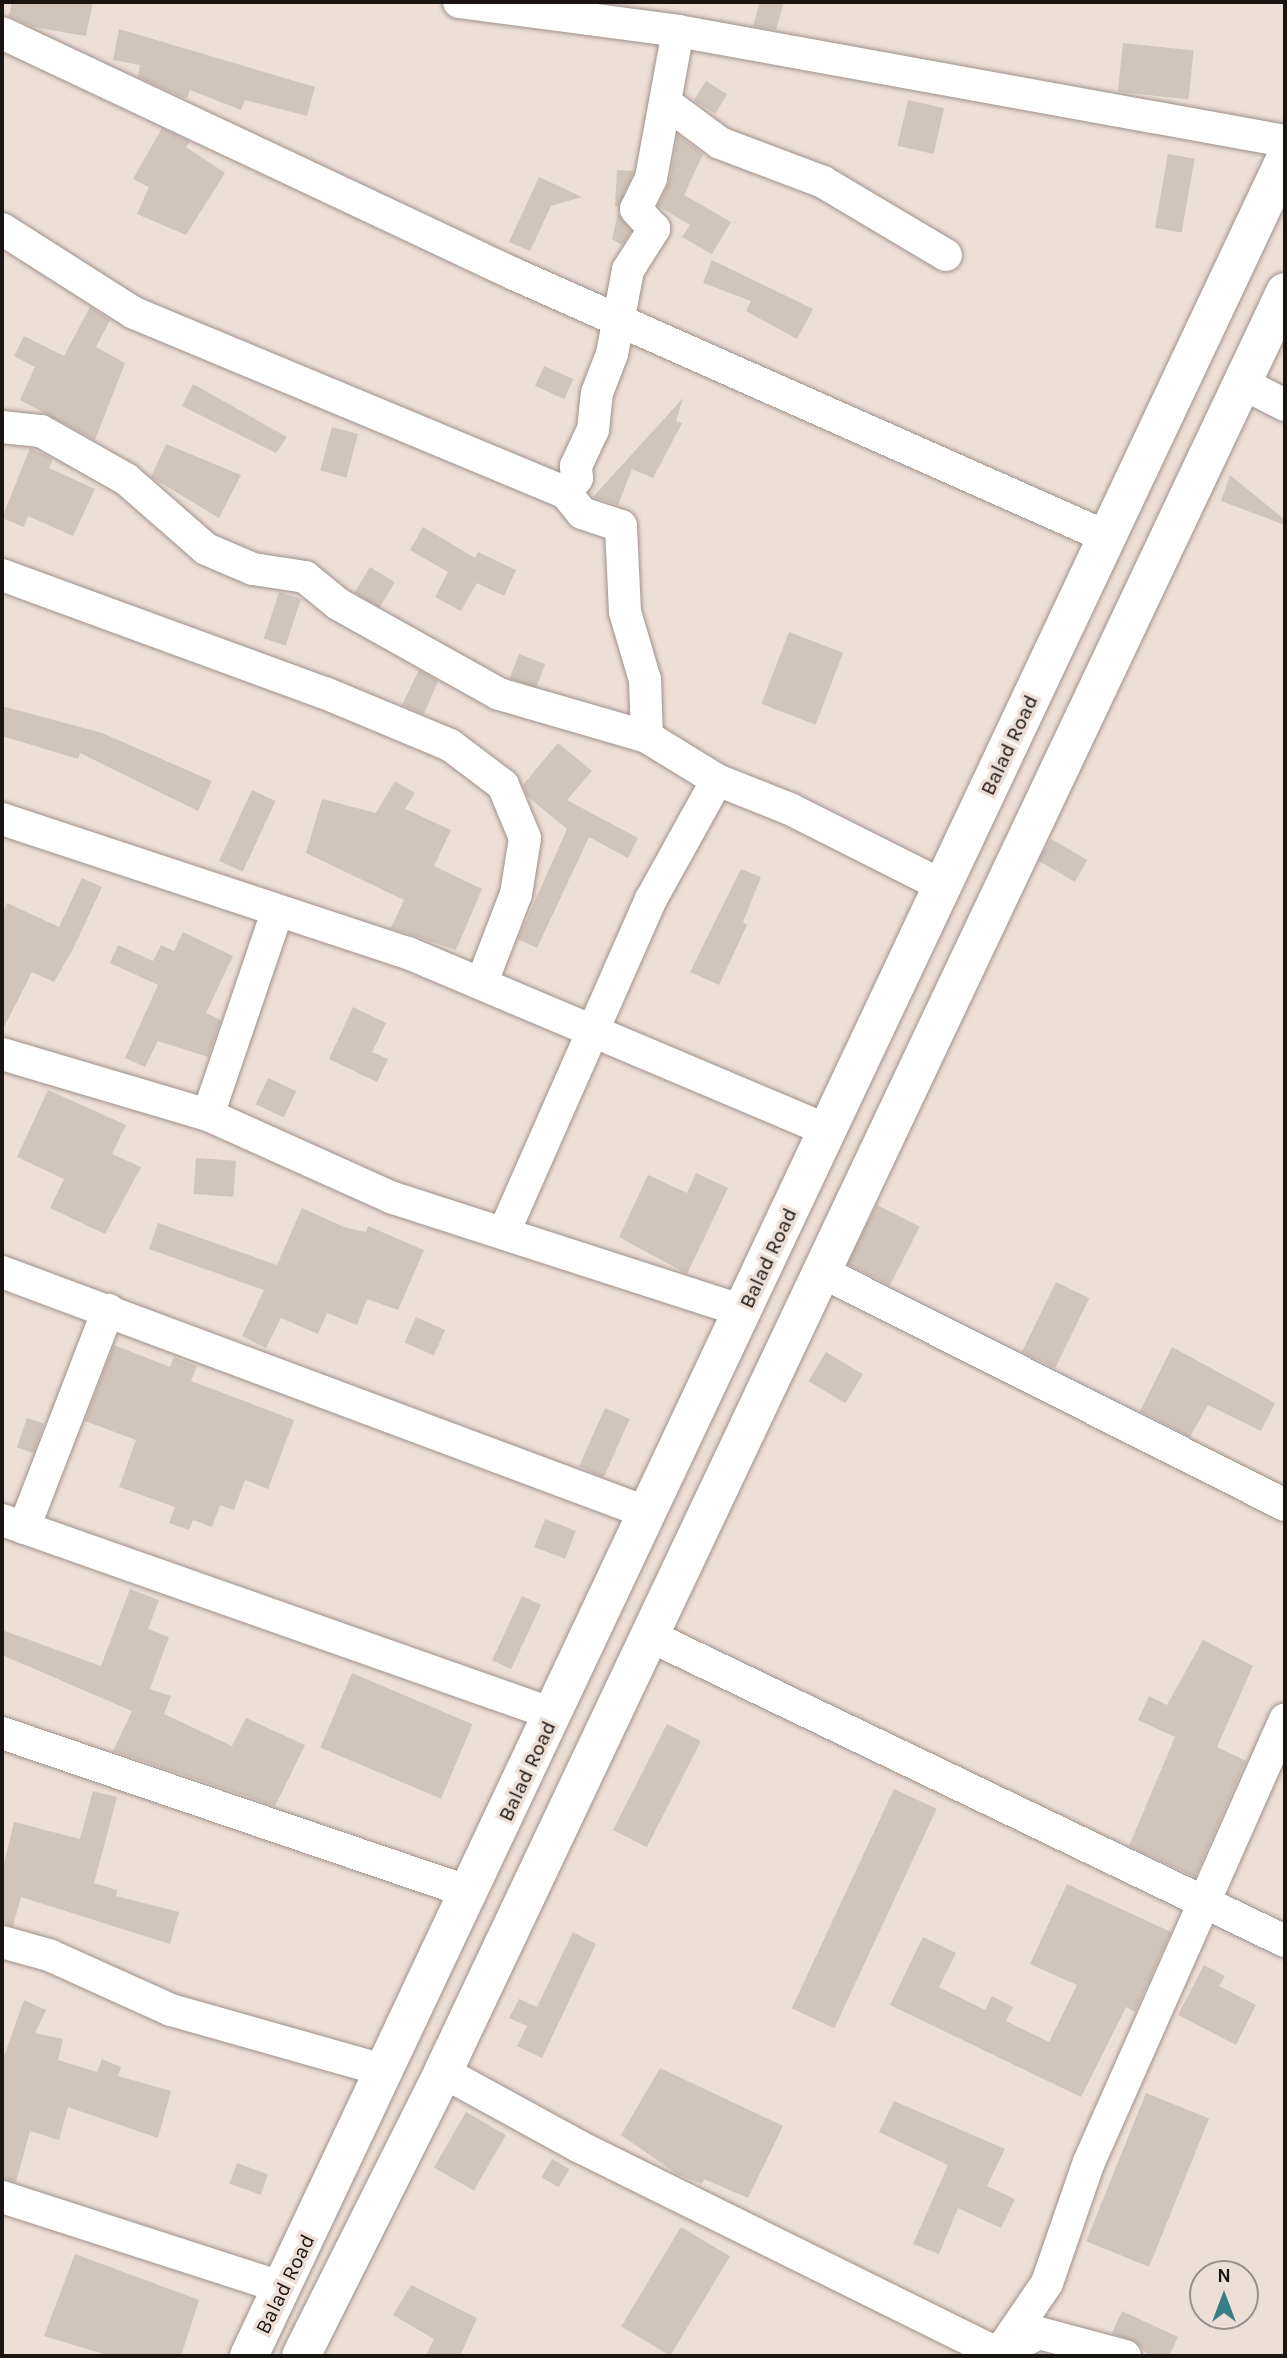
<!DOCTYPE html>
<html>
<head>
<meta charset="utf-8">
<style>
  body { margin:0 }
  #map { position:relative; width:1287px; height:2358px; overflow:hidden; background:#edded6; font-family:Karla,sans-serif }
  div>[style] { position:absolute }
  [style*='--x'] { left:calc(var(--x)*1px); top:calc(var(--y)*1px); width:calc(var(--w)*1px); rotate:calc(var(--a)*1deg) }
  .building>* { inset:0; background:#d1c4bb; transform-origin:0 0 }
  .roads { filter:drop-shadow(0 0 2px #9e9189) drop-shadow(0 0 2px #9e9189) }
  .minor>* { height:32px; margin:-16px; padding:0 16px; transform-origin:16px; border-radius:16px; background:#fff }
  .highway>* { height:38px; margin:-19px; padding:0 19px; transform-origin:19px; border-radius:19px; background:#fff }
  span { translate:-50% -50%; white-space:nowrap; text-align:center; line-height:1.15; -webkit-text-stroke:7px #edded6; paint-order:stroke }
  .street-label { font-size:21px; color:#1a1512 }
  .frame { position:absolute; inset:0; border:4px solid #1a1512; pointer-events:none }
  .north { position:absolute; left:1189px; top:2260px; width:70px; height:70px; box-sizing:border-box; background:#edded6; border:2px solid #998e88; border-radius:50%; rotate:0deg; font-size:19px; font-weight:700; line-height:28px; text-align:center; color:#1a1512 }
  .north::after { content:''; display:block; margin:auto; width:24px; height:32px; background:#377f86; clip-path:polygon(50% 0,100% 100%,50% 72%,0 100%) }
</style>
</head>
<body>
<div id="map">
  <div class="building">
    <div style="clip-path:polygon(12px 2px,93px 2px,86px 36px,33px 27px,9px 16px)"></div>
    <div style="clip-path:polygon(760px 2px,784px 2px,776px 30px,753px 26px)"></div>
    <div style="clip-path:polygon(119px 29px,315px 87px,307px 116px,245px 100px,241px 110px,190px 90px,187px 98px,182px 97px,138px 77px,140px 65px,113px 60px)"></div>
    <div style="left:1123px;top:43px;width:71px;height:49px;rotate:6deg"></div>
    <div style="left:706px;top:81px;width:25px;height:23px;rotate:32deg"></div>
    <div style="left:908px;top:100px;width:37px;height:47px;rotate:13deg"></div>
    <div style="clip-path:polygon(162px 128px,190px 142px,186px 147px,225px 173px,186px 235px,137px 214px,149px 187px,133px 179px)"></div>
    <div style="clip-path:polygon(678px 135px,703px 154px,684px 195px,731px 222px,712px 254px,682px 237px,690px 225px,658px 206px,669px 182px)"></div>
    <div style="left:1168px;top:154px;width:27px;height:75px;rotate:10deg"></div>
    <div style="clip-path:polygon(617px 170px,634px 171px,619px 206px,615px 206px)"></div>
    <div style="clip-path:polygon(539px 177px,582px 197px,551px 206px,530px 251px,509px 242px)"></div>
    <div style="clip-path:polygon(618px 213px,631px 231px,622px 245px,612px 239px)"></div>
    <div style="clip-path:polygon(712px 260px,813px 309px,797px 339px,746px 311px,751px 301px,703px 283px)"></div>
    <div style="clip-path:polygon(90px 307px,110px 320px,96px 347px,125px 363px,95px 440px,20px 400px,35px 367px,14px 356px,24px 336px,64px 356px)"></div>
    <div style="left:544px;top:366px;width:32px;height:22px;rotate:24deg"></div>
    <div style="clip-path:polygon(193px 384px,287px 437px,276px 453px,182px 406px)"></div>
    <div style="clip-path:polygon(683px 398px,676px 421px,682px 423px,653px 478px,632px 469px,618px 505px,593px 497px)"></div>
    <div style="left:332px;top:427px;width:27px;height:45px;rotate:15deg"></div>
    <div style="clip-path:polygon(166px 444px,241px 475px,219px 518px,151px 477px)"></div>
    <div style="clip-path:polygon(30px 448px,53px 459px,49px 468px,95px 489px,73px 536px,28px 516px,24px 527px,2px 518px)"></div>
    <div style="clip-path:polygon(1230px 475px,1285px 520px,1285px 525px,1221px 501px)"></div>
    <div style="clip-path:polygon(423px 527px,475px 558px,478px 552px,516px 570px,504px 596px,477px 583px,461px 611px,435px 597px,448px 572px,410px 550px)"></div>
    <div style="left:370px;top:567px;width:29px;height:30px;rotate:31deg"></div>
    <div style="left:279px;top:592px;width:23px;height:49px;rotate:18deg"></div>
    <div style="left:789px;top:632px;width:58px;height:77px;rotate:21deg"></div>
    <div style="left:519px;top:654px;width:28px;height:26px;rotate:21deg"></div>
    <div style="clip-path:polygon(419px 670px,438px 681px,424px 714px,402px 705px)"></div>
    <div style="clip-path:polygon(2px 706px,102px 733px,212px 781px,198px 811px,80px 753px,78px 759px,2px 736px)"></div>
    <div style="clip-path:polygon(558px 743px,592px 771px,567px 800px,638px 838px,628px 858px,589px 837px,537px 948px,518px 939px,567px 829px,527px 796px,523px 785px)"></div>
    <div style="clip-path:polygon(395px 781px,415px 793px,405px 809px,451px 830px,434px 866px,482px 889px,456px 950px,391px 928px,404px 900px,306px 853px,322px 799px,376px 813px)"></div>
    <div style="left:252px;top:790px;width:26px;height:78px;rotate:25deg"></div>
    <div style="left:1051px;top:839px;width:42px;height:25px;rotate:30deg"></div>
    <div style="clip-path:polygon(741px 869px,761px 877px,743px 922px,747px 925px,719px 985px,690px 972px)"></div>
    <div style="clip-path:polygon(82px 878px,102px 887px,73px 949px,54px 982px,32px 972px,2px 1031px,2px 915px,7px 903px,59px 927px)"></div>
    <div style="clip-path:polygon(183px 932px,233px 956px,206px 1013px,221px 1020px,208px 1057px,158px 1041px,145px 1067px,125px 1058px,158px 985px,110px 963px,118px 945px,153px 961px,161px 945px,174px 951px)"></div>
    <div style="clip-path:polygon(353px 1007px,386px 1023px,372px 1052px,388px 1059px,377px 1082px,329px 1059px)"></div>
    <div style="left:268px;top:1078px;width:31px;height:29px;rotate:25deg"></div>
    <div style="clip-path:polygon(48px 1090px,126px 1125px,112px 1154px,141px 1167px,105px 1234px,50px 1208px,64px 1179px,17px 1157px)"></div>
    <div style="left:196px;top:1158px;width:40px;height:36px;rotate:4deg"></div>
    <div style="clip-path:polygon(696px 1173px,728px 1188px,687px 1274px,619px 1237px,648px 1175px,687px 1193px)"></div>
    <div style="left:877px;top:1205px;width:48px;height:66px;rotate:27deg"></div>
    <div style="clip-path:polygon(302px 1208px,344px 1227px,366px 1232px,368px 1226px,424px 1250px,398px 1310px,367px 1299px,357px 1325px,327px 1313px,318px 1334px,281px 1318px,266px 1348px,242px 1336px,264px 1290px,149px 1249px,158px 1223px,277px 1265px)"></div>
    <div style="left:1056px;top:1282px;width:37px;height:78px;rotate:26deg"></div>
    <div style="left:416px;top:1317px;width:32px;height:28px;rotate:24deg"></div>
    <div style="clip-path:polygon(114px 1345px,170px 1367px,174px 1357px,197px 1366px,191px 1381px,294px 1420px,268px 1489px,245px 1480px,234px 1510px,220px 1505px,212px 1527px,193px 1520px,189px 1530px,169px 1523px,175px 1507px,119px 1487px,136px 1440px,85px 1421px)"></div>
    <div style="clip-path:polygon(1172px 1347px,1275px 1403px,1261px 1431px,1208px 1405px,1190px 1437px,1140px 1411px)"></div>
    <div style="left:826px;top:1352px;width:43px;height:34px;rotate:31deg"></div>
    <div style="left:605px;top:1408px;width:27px;height:64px;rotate:24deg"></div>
    <div style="left:27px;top:1418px;width:18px;height:31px;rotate:19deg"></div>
    <div style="left:545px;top:1519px;width:33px;height:30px;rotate:21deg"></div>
    <div style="clip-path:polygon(130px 1589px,159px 1600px,148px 1629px,169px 1637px,150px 1689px,171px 1696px,164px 1714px,232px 1746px,246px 1718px,305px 1745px,275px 1806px,113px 1751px,132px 1711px,2px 1655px,2px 1630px,101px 1666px)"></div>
    <div style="left:522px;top:1596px;width:21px;height:71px;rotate:25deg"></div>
    <div style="clip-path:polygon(1203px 1640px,1253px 1666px,1217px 1747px,1246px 1761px,1195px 1877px,1129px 1846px,1175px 1737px,1138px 1720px,1149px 1696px,1167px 1705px)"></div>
    <div style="left:352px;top:1673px;width:131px;height:81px;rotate:23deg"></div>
    <div style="left:667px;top:1724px;width:38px;height:119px;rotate:27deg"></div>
    <div style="left:894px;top:1789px;width:47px;height:242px;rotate:25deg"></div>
    <div style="clip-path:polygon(93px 1791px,117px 1797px,94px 1883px,117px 1890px,116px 1896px,179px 1912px,170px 1944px,21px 1897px,13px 1926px,2px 1924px,2px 1871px,14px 1822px,80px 1839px)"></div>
    <div style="clip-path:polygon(1067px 1884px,1171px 1932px,1135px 2012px,1126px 2007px,1081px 2097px,890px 2005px,923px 1937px,956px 1953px,939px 1987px,985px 2010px,992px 1996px,1013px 2007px,1006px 2021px,1049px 2042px,1077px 1985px,1030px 1964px)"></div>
    <div style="clip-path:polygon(573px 1932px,596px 1944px,542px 2058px,517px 2046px,527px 2026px,509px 2018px,519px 1999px,537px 2007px)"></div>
    <div style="clip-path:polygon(1204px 1965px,1225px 1976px,1219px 1986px,1256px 2005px,1236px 2045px,1178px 2015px)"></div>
    <div style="clip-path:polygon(24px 2000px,46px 2010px,35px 2033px,63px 2039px,58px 2060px,97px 2072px,102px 2059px,121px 2067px,118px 2076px,171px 2091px,158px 2138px,68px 2107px,59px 2140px,30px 2131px,16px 2182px,2px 2179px,2px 2062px)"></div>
    <div style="clip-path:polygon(660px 2068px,783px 2126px,748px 2198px,704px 2179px,702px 2184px,677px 2174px,621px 2135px)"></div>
    <div style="left:1146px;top:2093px;width:68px;height:160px;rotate:22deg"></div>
    <div style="clip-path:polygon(894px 2101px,1005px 2149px,987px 2186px,1015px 2199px,1001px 2228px,958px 2208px,939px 2254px,913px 2244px,948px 2165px,879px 2132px)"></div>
    <div style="left:466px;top:2112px;width:46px;height:64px;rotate:30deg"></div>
    <div style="left:552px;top:2159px;width:20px;height:21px;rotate:30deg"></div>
    <div style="left:237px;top:2163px;width:33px;height:22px;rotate:20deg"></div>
    <div style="left:681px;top:2227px;width:57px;height:116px;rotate:31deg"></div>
    <div style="clip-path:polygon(75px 2254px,199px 2300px,181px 2356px,110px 2356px,44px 2336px)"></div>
    <div style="clip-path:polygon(411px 2285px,477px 2318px,460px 2356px,426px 2356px,434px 2339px,393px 2315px)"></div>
    <div style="clip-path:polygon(1122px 2311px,1178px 2337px,1169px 2356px,1149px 2356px,1137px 2343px,1112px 2333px)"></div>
  </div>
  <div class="roads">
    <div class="minor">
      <div style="--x:459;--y:2;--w:221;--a:7.5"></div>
      <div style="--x:678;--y:31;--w:617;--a:10.27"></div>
      <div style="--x:2;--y:33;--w:566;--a:25.21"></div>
      <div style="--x:514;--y:274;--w:649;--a:23.92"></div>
      <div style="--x:666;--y:103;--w:67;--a:36.5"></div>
      <div style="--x:720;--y:143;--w:110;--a:20.7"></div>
      <div style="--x:823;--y:182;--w:143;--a:30.7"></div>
      <div style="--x:2;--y:229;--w:156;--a:32.5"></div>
      <div style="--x:134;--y:313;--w:467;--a:22.6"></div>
      <div style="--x:1242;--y:383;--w:48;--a:27.1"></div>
      <div style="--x:2;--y:427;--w:39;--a:6"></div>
      <div style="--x:41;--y:431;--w:98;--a:29.5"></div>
      <div style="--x:126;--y:479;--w:106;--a:41.2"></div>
      <div style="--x:206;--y:549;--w:51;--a:23.1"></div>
      <div style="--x:253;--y:569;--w:53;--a:8.7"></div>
      <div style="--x:305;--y:577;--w:43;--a:39.3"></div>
      <div style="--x:338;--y:604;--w:184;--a:29.2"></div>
      <div style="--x:499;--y:694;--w:154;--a:16.2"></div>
      <div style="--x:647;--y:737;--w:82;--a:31.6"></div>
      <div style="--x:2;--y:575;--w:344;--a:20.1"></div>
      <div style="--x:325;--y:693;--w:135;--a:22.6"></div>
      <div style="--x:450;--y:745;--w:66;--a:37"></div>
      <div style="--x:503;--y:785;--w:57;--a:67.5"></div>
      <div style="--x:525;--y:838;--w:57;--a:99.1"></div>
      <div style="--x:516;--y:894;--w:94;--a:111.1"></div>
      <div style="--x:647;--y:737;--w:57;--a:-92"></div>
      <div style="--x:645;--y:680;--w:71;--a:-106.4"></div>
      <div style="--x:625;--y:612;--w:86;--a:-92.7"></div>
      <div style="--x:621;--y:526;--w:41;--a:-161.6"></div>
      <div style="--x:582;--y:513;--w:27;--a:-129"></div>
      <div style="--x:565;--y:492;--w:18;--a:-49"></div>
      <div style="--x:577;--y:478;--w:12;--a:-95"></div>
      <div style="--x:576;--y:466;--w:40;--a:-65"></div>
      <div style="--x:593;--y:430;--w:37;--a:-84"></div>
      <div style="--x:597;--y:393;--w:42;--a:-69"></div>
      <div style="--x:612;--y:354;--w:86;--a:-79.2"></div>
      <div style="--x:628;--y:270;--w:49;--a:-57.6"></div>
      <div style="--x:654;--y:229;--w:27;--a:-132"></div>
      <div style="--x:636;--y:209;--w:34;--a:-64"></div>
      <div style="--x:651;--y:178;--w:149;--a:-79.6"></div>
      <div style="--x:2;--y:819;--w:428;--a:18.3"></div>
      <div style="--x:408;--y:953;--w:456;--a:22.9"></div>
      <div style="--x:2;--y:1054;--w:215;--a:16.5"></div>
      <div style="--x:208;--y:1115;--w:203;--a:24.2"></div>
      <div style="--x:393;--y:1198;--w:368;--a:17.9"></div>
      <div style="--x:208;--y:1115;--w:214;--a:-71.2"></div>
      <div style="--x:505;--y:1230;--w:360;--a:-66.2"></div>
      <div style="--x:650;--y:901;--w:138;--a:-61"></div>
      <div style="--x:717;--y:780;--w:79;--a:21.7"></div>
      <div style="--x:790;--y:809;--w:171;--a:26.7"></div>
      <div style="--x:2;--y:1272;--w:689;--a:20.46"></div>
      <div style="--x:822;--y:1272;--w:518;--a:26.71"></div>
      <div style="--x:2;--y:1520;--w:584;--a:19.4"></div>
      <div style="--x:24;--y:1528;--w:234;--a:-68.9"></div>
      <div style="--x:650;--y:1636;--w:704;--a:25.66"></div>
      <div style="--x:2;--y:1733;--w:494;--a:18.8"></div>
      <div style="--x:2;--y:1942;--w:49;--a:15.5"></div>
      <div style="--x:49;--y:1955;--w:134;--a:24.3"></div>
      <div style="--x:171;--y:2010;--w:223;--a:15.8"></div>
      <div style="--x:443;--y:2072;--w:154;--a:28.7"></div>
      <div style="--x:578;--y:2146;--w:470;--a:26.3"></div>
      <div style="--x:999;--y:2354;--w:45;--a:-27.7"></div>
      <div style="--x:1039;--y:2333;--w:89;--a:15"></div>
      <div style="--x:2;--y:2197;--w:296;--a:17.9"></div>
      <div style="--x:1002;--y:2349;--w:80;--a:-55.7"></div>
      <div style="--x:1047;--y:2283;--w:128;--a:-70.9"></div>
      <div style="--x:1089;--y:2162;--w:484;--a:-66.1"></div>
    </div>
    <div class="highway">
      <div style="--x:249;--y:2356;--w:2429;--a:-64.75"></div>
      <div style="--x:301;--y:2356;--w:318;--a:-63.4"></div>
      <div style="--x:443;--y:2072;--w:1969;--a:-64.68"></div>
    </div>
  </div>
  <div class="street-label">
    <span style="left:1009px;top:745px;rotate:-65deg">Balad Road</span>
    <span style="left:768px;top:1258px;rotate:-65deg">Balad Road</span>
    <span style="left:527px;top:1771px;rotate:-65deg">Balad Road</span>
    <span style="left:285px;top:2284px;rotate:-64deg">Balad Road</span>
  </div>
  <div class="frame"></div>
  <div class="north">N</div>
</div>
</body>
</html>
